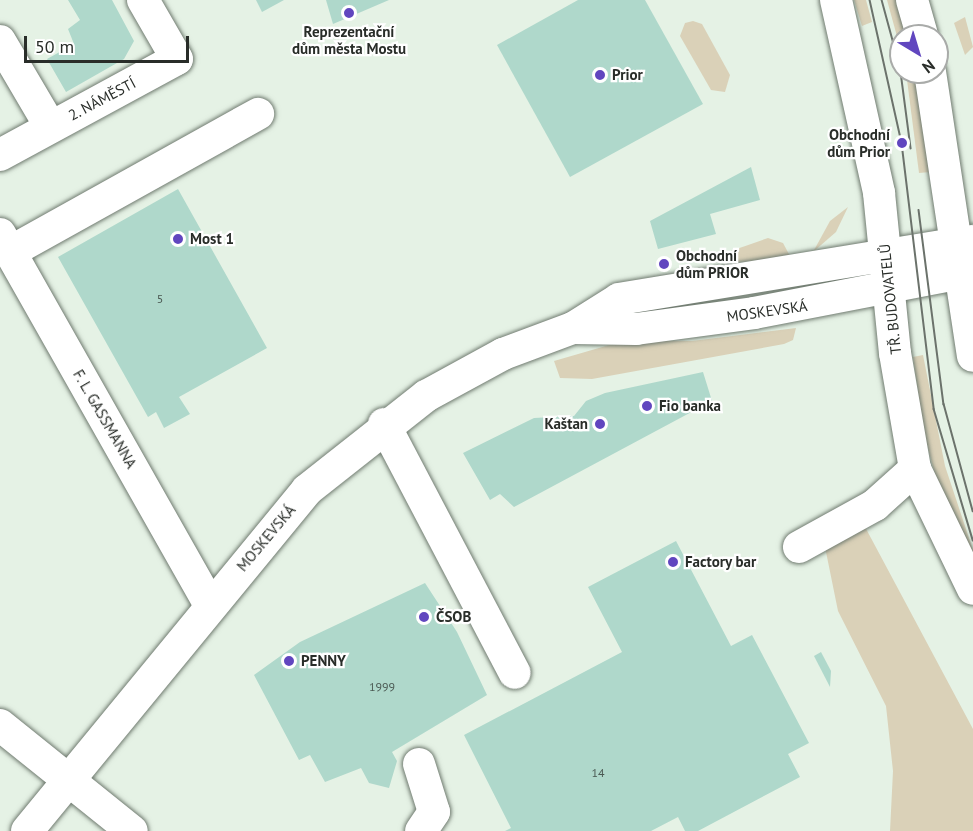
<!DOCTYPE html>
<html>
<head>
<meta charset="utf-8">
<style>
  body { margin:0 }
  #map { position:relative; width:973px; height:831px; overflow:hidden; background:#e5f2e5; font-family:"PT Sans",sans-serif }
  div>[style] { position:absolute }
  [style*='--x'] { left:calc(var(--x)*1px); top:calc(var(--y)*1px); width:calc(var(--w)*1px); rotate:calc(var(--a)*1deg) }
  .green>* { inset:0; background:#dad1b8 }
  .building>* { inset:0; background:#afd8cb }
  .roads { filter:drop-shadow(0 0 2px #707b70) drop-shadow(0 0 2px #707b70) }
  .minor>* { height:32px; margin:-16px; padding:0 16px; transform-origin:16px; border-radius:16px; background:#fff }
  .tram>* { height:1.5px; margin:-0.75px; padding:0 0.75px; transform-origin:0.75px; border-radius:0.75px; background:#6b726b }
  .dots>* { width:16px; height:16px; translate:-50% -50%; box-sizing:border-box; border:3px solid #fff; border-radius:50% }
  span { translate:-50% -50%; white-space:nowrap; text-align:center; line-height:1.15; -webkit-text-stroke:4.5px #fff; paint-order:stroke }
  .number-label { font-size:12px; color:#4a5852 }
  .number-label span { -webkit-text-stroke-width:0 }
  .poi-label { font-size:15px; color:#292d29; font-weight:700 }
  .left { translate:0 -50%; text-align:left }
  .right { translate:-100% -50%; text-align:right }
  .street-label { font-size:15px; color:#292d29 }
  .north { position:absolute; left:889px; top:24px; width:60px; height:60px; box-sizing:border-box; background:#fff; border:2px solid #a9aba9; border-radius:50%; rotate:142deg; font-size:16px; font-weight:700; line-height:24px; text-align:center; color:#292d29 }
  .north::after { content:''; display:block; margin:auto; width:21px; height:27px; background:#6146bf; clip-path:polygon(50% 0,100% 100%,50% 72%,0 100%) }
  .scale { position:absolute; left:24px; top:36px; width:165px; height:27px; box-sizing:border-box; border:3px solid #292d29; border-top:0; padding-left:8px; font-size:18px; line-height:21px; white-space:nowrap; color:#292d29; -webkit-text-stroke:4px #fff; paint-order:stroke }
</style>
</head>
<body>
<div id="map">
  <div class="green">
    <div style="clip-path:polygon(854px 0,866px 0,872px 22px,862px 26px)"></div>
    <div style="clip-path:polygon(887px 0,896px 0,904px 24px,901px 51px)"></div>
    <div style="clip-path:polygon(965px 17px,973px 47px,965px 55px,954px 23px)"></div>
    <div style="clip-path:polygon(693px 21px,702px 24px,730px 75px,725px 92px,711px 90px,680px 36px,685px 23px)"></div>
    <div style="clip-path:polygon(906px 72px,914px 72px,930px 172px,919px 173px)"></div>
    <div style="clip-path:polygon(848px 207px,836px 232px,813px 252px,830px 221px)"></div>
    <div style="clip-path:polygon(768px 238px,783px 243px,791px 258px,724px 263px,728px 252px)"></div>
    <div style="clip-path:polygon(796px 328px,793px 340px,784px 344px,592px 379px,560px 378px,554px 361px,623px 341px,692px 341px)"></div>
    <div style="clip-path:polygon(923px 355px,945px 466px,973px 550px,973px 578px,942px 501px,924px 433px,913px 357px)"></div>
    <div style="clip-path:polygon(864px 525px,973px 729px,973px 831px,890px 831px,893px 771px,886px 706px,838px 611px,825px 547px)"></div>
  </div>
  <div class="building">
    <div style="clip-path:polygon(68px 0,112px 0,134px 41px,124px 59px,66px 92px,47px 59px,74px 44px,68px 29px,80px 20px)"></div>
    <div style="clip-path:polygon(256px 0,284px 0,262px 12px)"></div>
    <div style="clip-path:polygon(326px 0,389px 0,333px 24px)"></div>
    <div style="clip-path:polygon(578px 0,645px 0,703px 104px,570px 177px,497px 45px)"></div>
    <div style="clip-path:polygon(751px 167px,760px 200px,710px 214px,716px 234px,658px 249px,650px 221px)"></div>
    <div style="clip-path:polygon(178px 189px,267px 348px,179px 397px,190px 414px,164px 428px,156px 412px,148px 417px,58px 257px)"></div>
    <div style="clip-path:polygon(703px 372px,712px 401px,514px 507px,500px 494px,490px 500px,463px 453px,534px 418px,574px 416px,586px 401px,605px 393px)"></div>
    <div style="clip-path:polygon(676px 541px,731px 646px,752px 635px,809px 743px,788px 754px,800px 777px,698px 831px,685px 831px,678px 817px,651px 831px,505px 831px,511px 828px,464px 735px,622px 652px,588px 587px)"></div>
    <div style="clip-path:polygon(425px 583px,457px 632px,487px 695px,392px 752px,397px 761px,389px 788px,369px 783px,361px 768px,325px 782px,310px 755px,299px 760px,254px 675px,300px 642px)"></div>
    <div style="clip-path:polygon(821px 652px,831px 671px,830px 687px,814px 656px)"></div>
  </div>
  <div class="roads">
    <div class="minor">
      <div style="--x:836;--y:0;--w:198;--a:77.4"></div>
      <div style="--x:879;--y:193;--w:161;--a:84.3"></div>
      <div style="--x:895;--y:353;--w:118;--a:80.2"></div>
      <div style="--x:915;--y:469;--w:133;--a:64.2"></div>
      <div style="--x:912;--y:0;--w:37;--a:74"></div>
      <div style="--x:0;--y:41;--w:99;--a:59.5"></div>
      <div style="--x:930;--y:72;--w:287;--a:81.4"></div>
      <div style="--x:0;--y:155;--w:201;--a:-28.5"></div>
      <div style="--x:177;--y:59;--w:68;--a:-120"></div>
      <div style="--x:0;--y:234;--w:425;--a:60.5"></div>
      <div style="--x:10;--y:252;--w:284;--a:-29.1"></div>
      <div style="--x:573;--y:328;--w:63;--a:0.9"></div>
      <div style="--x:636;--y:329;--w:119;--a:-7.7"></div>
      <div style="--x:754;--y:313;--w:223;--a:-10.9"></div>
      <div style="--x:384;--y:424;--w:281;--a:62.3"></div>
      <div style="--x:799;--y:547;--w:87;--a:-28.9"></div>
      <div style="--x:875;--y:505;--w:54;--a:-42"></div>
      <div style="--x:0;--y:725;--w:169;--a:38.8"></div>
      <div style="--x:419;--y:764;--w:50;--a:72.6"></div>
      <div style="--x:434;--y:812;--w:23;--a:124"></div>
      <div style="--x:27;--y:831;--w:441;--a:-50.6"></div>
      <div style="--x:307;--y:490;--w:152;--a:-38.3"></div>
      <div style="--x:426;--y:396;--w:88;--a:-28.6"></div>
      <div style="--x:503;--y:354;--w:75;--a:-20.4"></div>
      <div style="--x:573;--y:328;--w:54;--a:-32.2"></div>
      <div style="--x:619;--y:299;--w:359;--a:-9.3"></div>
    </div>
  </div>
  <div class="tram">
    <div style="--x:870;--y:0;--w:147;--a:77.4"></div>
    <div style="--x:902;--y:143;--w:268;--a:83.1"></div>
    <div style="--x:934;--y:409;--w:137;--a:73.4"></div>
    <div style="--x:882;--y:0;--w:73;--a:74.8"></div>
    <div style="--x:901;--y:72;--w:77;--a:82.5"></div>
    <div style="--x:919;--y:210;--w:196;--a:82.7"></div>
    <div style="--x:944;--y:404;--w:111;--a:74.8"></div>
  </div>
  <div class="dots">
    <div style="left:349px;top:13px;background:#6146bf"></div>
    <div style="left:600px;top:75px;background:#6146bf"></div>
    <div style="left:902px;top:143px;background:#6146bf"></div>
    <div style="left:178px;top:239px;background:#6146bf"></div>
    <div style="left:664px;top:264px;background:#6146bf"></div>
    <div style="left:647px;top:406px;background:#6146bf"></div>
    <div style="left:600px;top:424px;background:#6146bf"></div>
    <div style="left:673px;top:562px;background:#6146bf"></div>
    <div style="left:424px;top:617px;background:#6146bf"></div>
    <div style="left:289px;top:661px;background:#6146bf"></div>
  </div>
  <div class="number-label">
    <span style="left:160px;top:299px">5</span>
    <span style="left:382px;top:687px">1999</span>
    <span style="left:598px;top:773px">14</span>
  </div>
  <div class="poi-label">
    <span style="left:349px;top:40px">Reprezentační<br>dům města Mostu</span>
    <span class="left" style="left:612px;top:75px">Prior</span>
    <span class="right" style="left:890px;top:143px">Obchodní<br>dům Prior</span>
    <span class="left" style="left:190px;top:239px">Most 1</span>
    <span class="left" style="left:676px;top:264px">Obchodní<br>dům PRIOR</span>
    <span class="left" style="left:659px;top:406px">Fio banka</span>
    <span class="right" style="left:588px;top:424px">Kaštan</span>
    <span class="left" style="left:685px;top:562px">Factory bar</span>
    <span class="left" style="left:436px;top:617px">ČSOB</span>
    <span class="left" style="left:301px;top:661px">PENNY</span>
  </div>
  <div class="street-label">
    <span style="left:102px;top:99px;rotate:-28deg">2. NÁMĚSTÍ</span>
    <span style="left:890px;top:299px;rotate:-96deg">TŘ. BUDOVATELŮ</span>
    <span style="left:767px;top:311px;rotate:-8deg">MOSKEVSKÁ</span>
    <span style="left:105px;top:419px;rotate:60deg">F. L. GASSMANNA</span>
    <span style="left:266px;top:538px;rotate:-50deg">MOSKEVSKÁ</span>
  </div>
  <div class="north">N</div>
  <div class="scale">50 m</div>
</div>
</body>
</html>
